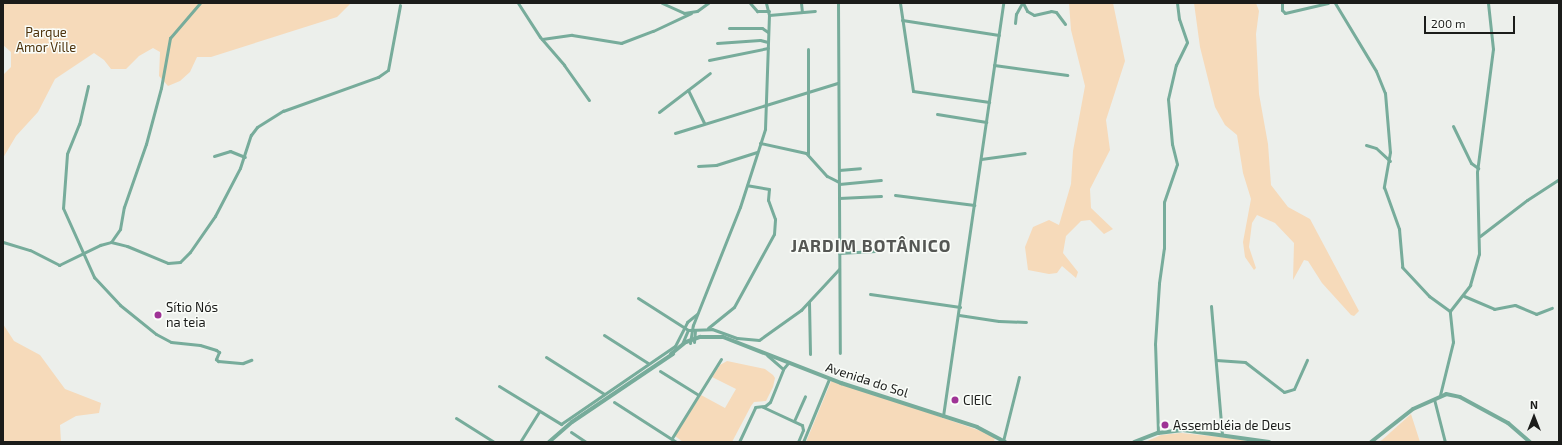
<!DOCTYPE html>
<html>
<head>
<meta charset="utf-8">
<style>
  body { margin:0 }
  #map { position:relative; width:1562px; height:445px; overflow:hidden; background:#ecefeb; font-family:"Exo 2",sans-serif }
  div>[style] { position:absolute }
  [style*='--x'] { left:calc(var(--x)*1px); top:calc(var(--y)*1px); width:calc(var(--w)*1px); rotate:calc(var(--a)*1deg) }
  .green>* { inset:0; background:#f6daba }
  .minor>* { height:3px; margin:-1.5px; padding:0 1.5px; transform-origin:1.5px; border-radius:1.5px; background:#77ac9b }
  .tertiary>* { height:4px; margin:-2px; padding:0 2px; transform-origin:2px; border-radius:2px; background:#77ac9b }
  .dots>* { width:11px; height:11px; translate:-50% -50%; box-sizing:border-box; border:2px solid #fafdf9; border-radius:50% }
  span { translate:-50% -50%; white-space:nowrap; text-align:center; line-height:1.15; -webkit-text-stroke:3px #fafdf9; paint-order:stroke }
  .park-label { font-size:13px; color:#4e330c }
  .poi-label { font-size:13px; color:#1b1c1a }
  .left { translate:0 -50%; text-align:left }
  .street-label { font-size:13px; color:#1b1c1a }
  .district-label { font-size:17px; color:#555754; font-weight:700; letter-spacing:1px }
  .frame { position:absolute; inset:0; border:4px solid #1b1c1a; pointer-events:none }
  .north { position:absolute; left:1514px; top:397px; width:40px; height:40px; -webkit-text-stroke:3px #fafdf9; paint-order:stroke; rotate:0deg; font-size:11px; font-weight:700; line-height:16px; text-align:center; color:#1b1c1a }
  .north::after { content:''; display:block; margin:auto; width:14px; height:18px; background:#1b1c1a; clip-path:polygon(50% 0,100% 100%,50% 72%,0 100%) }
  .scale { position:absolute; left:1424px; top:16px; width:91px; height:18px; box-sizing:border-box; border:2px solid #1b1c1a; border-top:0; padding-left:5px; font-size:12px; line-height:14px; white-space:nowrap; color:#1b1c1a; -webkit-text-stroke:3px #fafdf9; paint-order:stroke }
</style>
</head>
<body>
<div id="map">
  <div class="green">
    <div style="clip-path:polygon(3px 3px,351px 3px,337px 17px,211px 57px,197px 57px,190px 72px,180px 81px,168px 86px,159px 76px,160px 52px,153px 48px,139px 56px,126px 69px,111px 69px,104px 60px,94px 53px,55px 79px,38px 112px,16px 136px,3px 158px,3px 75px,11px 67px,11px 52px,3px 45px)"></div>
    <div style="clip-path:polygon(1069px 3px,1113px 3px,1125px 61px,1106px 120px,1110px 150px,1090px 189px,1091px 208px,1113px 229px,1104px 234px,1090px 220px,1081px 221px,1066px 236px,1063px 253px,1078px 272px,1076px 278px,1062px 266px,1057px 273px,1049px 274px,1028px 270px,1025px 247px,1033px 227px,1049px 220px,1059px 225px,1071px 184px,1073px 151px,1085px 86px,1071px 30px)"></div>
    <div style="clip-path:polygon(1194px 3px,1256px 3px,1259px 11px,1256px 34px,1259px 94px,1268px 144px,1271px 185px,1288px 207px,1310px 219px,1359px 311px,1354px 316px,1351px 315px,1322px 283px,1308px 261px,1304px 260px,1293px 280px,1294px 243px,1275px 223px,1257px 215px,1252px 223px,1249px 247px,1256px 268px,1254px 270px,1245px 257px,1243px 242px,1251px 199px,1243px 173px,1237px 135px,1225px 125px,1215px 107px,1200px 47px)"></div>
    <div style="clip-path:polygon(3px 324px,14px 341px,40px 355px,65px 389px,101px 403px,99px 413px,76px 416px,60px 425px,61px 442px,3px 442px)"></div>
    <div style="clip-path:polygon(727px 361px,765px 369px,773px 375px,775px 378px,773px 387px,766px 401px,754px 402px,751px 406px,732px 442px,683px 442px,675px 436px,701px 395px,725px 408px,736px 389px,712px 377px,720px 365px)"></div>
    <div style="clip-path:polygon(832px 379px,995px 436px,994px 442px,806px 442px)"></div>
    <div style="clip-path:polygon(1411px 414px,1420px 442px,1378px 442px,1382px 440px)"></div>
    <div style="clip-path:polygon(1181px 433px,1229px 438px,1257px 442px,1145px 442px,1161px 435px)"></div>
  </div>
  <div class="minor">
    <div style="--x:518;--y:3;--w:40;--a:57.1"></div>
    <div style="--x:540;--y:37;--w:37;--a:49"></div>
    <div style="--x:564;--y:65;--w:43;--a:54.5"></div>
    <div style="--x:662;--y:3;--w:24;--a:24"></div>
    <div style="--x:684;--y:13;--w:13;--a:-9"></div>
    <div style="--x:697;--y:11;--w:14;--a:-36"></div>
    <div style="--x:750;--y:3;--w:11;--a:49"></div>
    <div style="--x:757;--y:11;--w:12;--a:0"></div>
    <div style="--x:801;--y:3;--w:9;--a:84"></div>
    <div style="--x:838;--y:3;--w:350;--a:89.7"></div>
    <div style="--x:900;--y:3;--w:89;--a:81.6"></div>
    <div style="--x:913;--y:91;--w:77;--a:8.2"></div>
    <div style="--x:1023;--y:3;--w:9;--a:63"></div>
    <div style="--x:1027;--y:11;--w:8;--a:30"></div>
    <div style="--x:1034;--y:15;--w:17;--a:-13"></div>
    <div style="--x:1051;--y:11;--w:5;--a:11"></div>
    <div style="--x:1056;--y:12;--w:15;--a:53"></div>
    <div style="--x:1282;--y:3;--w:7;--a:90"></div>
    <div style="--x:1282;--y:10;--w:4;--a:45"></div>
    <div style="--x:1285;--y:13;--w:44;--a:-13.1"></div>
    <div style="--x:1335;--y:3;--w:79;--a:58.9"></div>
    <div style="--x:1376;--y:71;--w:24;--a:68"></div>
    <div style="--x:1385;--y:93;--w:59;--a:85.2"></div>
    <div style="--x:1390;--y:152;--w:36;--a:100"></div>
    <div style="--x:1384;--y:187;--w:45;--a:70.3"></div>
    <div style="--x:1399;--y:229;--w:38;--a:85"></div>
    <div style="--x:1402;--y:267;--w:40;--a:47"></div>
    <div style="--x:1429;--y:296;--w:26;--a:36"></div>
    <div style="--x:769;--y:15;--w:46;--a:-5"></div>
    <div style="--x:902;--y:20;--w:98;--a:8.8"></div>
    <div style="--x:1015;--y:23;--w:9;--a:-84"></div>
    <div style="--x:1016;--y:14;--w:13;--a:-61"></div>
    <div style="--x:729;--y:28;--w:33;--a:0"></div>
    <div style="--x:762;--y:28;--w:7;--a:34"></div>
    <div style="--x:542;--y:39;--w:30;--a:-8"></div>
    <div style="--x:572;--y:35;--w:50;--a:9.3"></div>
    <div style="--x:621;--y:43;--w:34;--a:-21"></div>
    <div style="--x:653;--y:31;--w:42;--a:-25.3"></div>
    <div style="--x:717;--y:43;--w:43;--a:-4"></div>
    <div style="--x:760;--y:40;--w:8;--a:14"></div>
    <div style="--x:808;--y:49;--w:105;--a:90"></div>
    <div style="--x:709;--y:60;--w:60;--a:-11.5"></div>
    <div style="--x:994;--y:65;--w:74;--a:7.8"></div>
    <div style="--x:88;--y:86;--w:39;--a:103"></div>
    <div style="--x:79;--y:124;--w:32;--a:112"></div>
    <div style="--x:67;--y:154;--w:54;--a:94.2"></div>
    <div style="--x:63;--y:208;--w:76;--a:65.8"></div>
    <div style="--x:94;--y:277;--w:38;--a:47"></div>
    <div style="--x:120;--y:305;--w:46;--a:38.9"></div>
    <div style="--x:156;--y:334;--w:17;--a:28"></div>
    <div style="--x:171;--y:342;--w:29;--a:6"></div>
    <div style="--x:200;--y:345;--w:17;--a:17"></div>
    <div style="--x:216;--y:350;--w:4;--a:34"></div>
    <div style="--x:219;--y:352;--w:8;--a:113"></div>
    <div style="--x:216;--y:359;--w:3;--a:45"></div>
    <div style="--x:218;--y:361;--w:25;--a:5"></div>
    <div style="--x:243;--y:363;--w:9;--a:-21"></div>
    <div style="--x:688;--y:90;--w:37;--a:64"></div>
    <div style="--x:659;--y:112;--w:64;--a:-37.4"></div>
    <div style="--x:937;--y:114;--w:50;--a:9.3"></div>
    <div style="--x:1453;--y:126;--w:41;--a:64.1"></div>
    <div style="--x:1471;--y:163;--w:9;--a:36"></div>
    <div style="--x:675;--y:133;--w:170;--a:-17.1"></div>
    <div style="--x:760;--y:143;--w:47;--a:12.3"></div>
    <div style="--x:806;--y:153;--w:31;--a:48"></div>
    <div style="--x:827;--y:176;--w:13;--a:27"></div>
    <div style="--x:1366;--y:145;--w:10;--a:17"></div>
    <div style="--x:1376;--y:148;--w:19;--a:43"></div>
    <div style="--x:214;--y:156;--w:17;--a:-17"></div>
    <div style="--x:230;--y:151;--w:16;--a:22"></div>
    <div style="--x:981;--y:159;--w:44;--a:-7.8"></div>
    <div style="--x:698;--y:166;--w:18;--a:-3"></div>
    <div style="--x:716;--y:165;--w:43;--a:-17.6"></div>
    <div style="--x:839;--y:170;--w:21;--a:-5"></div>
    <div style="--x:839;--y:184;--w:42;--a:-5.4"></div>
    <div style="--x:895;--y:195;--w:80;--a:7.2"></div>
    <div style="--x:839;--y:198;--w:42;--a:-2.7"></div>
    <div style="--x:1480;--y:236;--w:59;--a:-37.5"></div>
    <div style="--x:1527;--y:200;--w:38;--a:-33"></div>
    <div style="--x:3;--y:242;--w:28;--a:17"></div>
    <div style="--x:30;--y:250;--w:33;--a:27"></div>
    <div style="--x:59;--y:265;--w:46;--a:-26"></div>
    <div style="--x:100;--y:245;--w:11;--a:-15"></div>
    <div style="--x:111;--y:242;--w:16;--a:14"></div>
    <div style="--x:127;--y:246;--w:44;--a:22.5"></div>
    <div style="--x:168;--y:263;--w:12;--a:-5"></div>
    <div style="--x:180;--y:262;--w:14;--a:-45"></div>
    <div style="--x:190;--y:252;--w:44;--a:-55.2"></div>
    <div style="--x:215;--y:216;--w:54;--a:-62.5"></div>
    <div style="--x:240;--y:168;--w:35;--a:-72"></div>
    <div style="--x:251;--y:135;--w:10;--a:-53"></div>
    <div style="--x:257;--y:127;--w:31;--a:-32"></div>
    <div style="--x:283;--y:111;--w:101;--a:-19.7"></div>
    <div style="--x:378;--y:77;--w:12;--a:-35"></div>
    <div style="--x:388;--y:70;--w:66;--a:-79.5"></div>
    <div style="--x:111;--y:242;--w:16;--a:-55"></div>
    <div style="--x:120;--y:229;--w:22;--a:-80"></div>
    <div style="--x:124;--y:207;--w:67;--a:-70.8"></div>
    <div style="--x:146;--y:144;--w:58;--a:-75"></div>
    <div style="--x:161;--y:88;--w:51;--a:-79.8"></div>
    <div style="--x:170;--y:38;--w:46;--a:-49.4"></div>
    <div style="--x:839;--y:253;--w:36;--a:-3"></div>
    <div style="--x:870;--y:294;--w:91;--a:8.2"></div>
    <div style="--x:1464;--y:296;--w:33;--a:23"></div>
    <div style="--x:1494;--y:309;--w:21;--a:-11"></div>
    <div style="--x:1515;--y:305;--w:23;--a:23"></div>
    <div style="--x:1536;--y:314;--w:17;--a:-21"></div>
    <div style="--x:638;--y:298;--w:59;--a:32.6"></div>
    <div style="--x:688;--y:330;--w:24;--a:-2"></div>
    <div style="--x:712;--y:329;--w:27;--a:20"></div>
    <div style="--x:737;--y:338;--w:22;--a:5"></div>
    <div style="--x:759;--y:340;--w:52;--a:-35.5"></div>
    <div style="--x:801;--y:310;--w:56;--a:-47.2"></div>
    <div style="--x:809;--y:302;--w:52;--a:88.9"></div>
    <div style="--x:1211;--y:306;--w:128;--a:85.1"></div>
    <div style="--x:959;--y:315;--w:40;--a:8.5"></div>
    <div style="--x:999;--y:321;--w:27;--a:2"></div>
    <div style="--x:708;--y:328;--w:33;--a:-39"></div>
    <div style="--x:734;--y:307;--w:83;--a:-61.3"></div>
    <div style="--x:774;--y:234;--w:15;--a:-86"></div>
    <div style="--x:775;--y:219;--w:20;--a:-110"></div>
    <div style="--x:768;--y:200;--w:11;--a:-85"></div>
    <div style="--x:769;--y:189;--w:22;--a:-170"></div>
    <div style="--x:604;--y:335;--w:52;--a:32.5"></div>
    <div style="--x:694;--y:342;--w:11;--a:-85"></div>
    <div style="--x:690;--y:343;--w:18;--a:-81"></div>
    <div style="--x:693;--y:325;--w:127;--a:-68.3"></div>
    <div style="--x:740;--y:207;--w:82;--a:-72.2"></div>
    <div style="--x:765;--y:129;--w:114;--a:-88"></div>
    <div style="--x:769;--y:15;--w:12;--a:-104"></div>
    <div style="--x:682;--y:344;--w:15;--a:-67"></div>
    <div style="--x:767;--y:355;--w:21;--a:41"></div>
    <div style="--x:546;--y:357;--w:69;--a:32.5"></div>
    <div style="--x:1216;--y:360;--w:29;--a:4"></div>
    <div style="--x:1245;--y:362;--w:49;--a:37.6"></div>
    <div style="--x:1284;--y:392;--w:10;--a:-17"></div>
    <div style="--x:1294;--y:389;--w:32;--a:-66"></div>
    <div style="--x:660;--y:371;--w:44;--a:31.9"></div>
    <div style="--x:499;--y:386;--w:73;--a:31.5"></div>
    <div style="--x:561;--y:424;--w:138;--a:-34.4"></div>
    <div style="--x:675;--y:346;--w:27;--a:-63"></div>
    <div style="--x:687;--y:322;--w:13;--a:-39"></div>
    <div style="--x:1440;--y:395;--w:55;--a:-76.2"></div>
    <div style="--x:1453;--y:342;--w:31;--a:-96"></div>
    <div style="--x:1450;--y:311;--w:33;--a:-52"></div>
    <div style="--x:1470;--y:285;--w:32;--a:-74"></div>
    <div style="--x:1479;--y:254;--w:82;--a:-91.4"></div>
    <div style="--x:1477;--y:172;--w:124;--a:-82.6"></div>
    <div style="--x:1493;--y:49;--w:46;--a:-96.2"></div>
    <div style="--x:1434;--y:399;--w:44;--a:75.7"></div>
    <div style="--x:614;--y:402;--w:74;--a:32.8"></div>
    <div style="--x:763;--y:407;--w:43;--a:24.8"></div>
    <div style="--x:802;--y:425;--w:5;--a:79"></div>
    <div style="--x:803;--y:430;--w:13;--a:113"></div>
    <div style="--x:943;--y:416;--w:417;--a:-81.7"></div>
    <div style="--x:456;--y:418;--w:45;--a:32.3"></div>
    <div style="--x:794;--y:421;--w:27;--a:-66"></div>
    <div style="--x:571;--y:432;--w:18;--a:34"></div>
    <div style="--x:1158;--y:433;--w:89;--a:-91.9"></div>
    <div style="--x:1155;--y:344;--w:61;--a:-86.2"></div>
    <div style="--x:1159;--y:283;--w:35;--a:-82"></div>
    <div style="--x:1164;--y:248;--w:46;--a:-90"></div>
    <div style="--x:1164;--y:202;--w:40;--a:-71.1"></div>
    <div style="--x:1177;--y:164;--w:21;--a:-104"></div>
    <div style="--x:1172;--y:144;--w:45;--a:-95.1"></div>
    <div style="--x:1168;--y:99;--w:35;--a:-77"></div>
    <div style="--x:1176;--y:65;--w:25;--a:-64"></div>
    <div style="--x:1187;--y:42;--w:24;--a:-109"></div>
    <div style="--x:1179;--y:19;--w:16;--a:-97"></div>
    <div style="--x:672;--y:438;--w:93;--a:-58.2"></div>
    <div style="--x:1003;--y:441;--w:66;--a:-76"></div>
    <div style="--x:520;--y:442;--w:36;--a:-58"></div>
    <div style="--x:739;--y:442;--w:38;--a:-65"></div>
    <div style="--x:755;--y:407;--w:10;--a:-6"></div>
    <div style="--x:765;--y:406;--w:6;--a:-39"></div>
    <div style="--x:770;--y:402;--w:35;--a:-68"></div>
    <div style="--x:783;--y:369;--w:8;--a:-50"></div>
    <div style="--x:803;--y:442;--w:68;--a:-67.6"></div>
  </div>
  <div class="tertiary">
    <div style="--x:671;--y:354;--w:19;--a:-39"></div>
    <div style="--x:686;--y:342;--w:15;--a:-20"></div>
    <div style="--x:700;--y:337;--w:23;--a:0"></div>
    <div style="--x:723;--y:337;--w:127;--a:21.3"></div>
    <div style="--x:841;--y:383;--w:143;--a:17.9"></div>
    <div style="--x:977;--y:427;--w:32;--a:28"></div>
    <div style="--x:549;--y:442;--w:30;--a:-41"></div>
    <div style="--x:572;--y:422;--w:122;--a:-34"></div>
    <div style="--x:1134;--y:442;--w:26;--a:-21"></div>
    <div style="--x:1158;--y:433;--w:25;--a:-7"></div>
    <div style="--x:1183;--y:430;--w:87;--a:7.9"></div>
    <div style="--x:1371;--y:442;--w:53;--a:-38.2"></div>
    <div style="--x:1413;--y:409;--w:36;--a:-24"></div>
    <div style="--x:1446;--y:394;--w:14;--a:12"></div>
    <div style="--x:1460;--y:397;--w:55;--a:28.4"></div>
    <div style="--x:1508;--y:423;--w:29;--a:41"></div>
  </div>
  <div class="dots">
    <div style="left:158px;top:315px;background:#9f3496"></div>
    <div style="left:955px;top:400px;background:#9f3496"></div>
    <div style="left:1165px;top:425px;background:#9f3496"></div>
  </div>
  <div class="park-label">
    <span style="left:46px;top:40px">Parque<br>Amor Ville</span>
  </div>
  <div class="poi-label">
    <span class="left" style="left:166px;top:315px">Sítio Nós<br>na teia</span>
    <span class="left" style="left:963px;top:400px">CIEIC</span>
    <span class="left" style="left:1173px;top:425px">Assembléia de Deus</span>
  </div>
  <div class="street-label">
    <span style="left:867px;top:380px;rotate:18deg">Avenida do Sol</span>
  </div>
  <div class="district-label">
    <span style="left:871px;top:246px">JARDIM BOTÂNICO</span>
  </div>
  <div class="frame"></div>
  <div class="north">N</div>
  <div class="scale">200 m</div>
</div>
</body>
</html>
